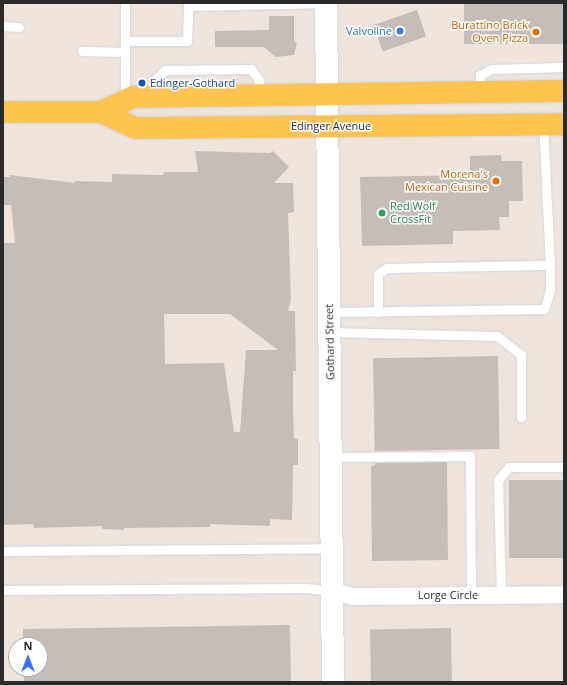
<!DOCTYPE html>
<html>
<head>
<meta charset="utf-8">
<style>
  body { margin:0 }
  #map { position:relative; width:567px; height:685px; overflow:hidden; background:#eee4db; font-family:"Open Sans",sans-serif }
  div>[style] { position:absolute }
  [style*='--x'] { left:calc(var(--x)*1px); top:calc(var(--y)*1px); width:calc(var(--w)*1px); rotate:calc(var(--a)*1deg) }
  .building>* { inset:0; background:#c5beb8; transform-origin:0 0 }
  .roads { filter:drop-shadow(0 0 1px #d0d6e5) drop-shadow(0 0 1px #d0d6e5) }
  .lane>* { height:9px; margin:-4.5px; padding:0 4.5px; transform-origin:4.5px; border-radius:4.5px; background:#fff }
  .street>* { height:17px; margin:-8.5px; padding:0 8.5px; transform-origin:8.5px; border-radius:8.5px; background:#fff }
  .secondary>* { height:22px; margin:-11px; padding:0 11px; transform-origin:11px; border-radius:11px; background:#fff }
  .primary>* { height:22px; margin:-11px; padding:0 11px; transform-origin:11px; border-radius:11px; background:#fec44f }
  .dots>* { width:11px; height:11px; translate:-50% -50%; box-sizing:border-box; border:2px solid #fff; border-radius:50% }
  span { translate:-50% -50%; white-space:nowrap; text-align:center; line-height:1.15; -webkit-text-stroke:3px #fff; paint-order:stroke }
  .food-label { font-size:11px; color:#c56008 }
  .right { translate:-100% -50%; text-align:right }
  .shop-label { font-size:11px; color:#366cbe }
  .transit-label { font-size:11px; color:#164399 }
  .left { translate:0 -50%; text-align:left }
  .street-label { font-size:11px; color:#2a2a2a }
  .leisure-label { font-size:11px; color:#27864d }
  .frame { position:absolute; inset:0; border:4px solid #2a2a2a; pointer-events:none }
  .north { position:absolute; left:8px; top:637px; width:40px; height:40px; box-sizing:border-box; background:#fff; border:1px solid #aaa; border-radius:50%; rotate:0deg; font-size:11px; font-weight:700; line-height:16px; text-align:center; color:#2a2a2a }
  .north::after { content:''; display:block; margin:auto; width:14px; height:18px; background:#3770ff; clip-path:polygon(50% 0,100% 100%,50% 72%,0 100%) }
</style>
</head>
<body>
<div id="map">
  <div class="building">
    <div style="left:464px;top:3px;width:100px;height:41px"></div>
    <div style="left:417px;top:10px;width:28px;height:46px;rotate:71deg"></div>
    <div style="clip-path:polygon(269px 16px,294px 16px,294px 40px,297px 44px,294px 55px,276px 57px,264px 47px,215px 47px,215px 31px,269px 30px)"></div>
    <div style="clip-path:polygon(evenodd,195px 151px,270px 153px,273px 151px,289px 167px,274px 183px,293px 183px,294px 212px,288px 213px,291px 300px,288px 311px,295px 311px,296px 371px,293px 371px,293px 410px,294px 438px,298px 439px,298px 465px,293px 465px,292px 520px,270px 519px,270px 526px,210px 524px,210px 527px,124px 528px,124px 530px,102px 529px,102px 526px,34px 528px,33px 524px,3px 525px,3px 243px,15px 243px,11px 205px,3px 205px,3px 177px,10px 177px,10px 175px,75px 183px,75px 181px,112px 182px,112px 174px,163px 175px,164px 172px,198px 172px,195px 151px,164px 314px,230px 314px,278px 350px,246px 350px,240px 432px,234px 432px,224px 363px,165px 364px,164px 314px)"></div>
    <div style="clip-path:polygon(501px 155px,502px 161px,522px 161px,523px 201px,509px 201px,509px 217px,499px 217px,500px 230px,453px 231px,453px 244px,362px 246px,360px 177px,470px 175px,470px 156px)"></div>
    <div style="left:498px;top:356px;width:93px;height:125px;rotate:89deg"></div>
    <div style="clip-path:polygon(447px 462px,448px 560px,372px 561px,371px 466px,375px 465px,375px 463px)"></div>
    <div style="left:564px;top:480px;width:78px;height:55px;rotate:90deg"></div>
    <div style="clip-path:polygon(290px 625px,291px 681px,24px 682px,24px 669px,40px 669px,40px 645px,23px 645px,23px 629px)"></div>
    <div style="left:451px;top:628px;width:54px;height:81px;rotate:89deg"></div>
  </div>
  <div class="roads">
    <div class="lane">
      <div style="--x:3;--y:26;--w:16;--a:4"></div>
      <div style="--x:125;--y:41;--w:62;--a:0"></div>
      <div style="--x:187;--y:41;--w:35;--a:-88"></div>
      <div style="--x:188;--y:6;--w:138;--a:-1.2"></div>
      <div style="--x:82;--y:51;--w:43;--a:1.3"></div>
      <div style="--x:480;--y:92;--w:17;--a:-90"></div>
      <div style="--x:480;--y:75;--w:13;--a:-27"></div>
      <div style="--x:492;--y:69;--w:72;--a:-1.6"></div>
      <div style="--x:155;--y:97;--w:17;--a:-90"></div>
      <div style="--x:155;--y:80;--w:14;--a:-45"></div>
      <div style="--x:165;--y:70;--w:86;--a:-0.7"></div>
      <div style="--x:251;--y:69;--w:14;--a:54"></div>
      <div style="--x:259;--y:80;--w:15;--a:86"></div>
      <div style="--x:125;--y:100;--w:97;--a:-90"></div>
      <div style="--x:330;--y:312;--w:214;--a:-0.8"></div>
      <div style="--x:544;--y:309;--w:20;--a:-72"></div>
      <div style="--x:550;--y:290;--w:25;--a:-90"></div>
      <div style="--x:378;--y:312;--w:38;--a:-90"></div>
      <div style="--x:378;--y:274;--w:11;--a:-34"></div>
      <div style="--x:387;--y:268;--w:163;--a:-1.1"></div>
      <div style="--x:550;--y:265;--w:141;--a:-92.8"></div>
      <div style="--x:330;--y:332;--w:167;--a:1.4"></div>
      <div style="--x:497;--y:336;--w:31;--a:38"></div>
      <div style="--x:521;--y:355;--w:62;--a:90"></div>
      <div style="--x:332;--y:457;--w:138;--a:-0.4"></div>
      <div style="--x:470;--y:456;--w:139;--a:89.6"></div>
      <div style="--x:3;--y:551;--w:329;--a:-0.5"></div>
      <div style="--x:3;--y:590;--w:303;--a:-0.4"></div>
      <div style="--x:306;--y:588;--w:27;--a:6"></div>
      <div style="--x:501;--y:595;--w:115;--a:-91.5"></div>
      <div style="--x:498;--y:480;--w:17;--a:-50"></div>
      <div style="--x:509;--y:467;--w:55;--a:0"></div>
    </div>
    <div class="street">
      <div style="--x:333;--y:591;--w:21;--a:14"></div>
      <div style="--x:353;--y:596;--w:211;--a:-0.5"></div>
    </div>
    <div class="secondary">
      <div style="--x:326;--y:3;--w:679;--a:89.41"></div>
    </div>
    <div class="primary">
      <div style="--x:3;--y:112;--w:98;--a:0"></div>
      <div style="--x:101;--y:112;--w:35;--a:-25"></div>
      <div style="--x:133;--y:97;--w:431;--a:-0.8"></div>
      <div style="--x:101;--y:112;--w:38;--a:25"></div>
      <div style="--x:136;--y:128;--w:428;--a:-0.5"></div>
    </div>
  </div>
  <div class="dots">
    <div style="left:400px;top:31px;background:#3f7fe0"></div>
    <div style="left:536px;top:32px;background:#e8710a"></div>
    <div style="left:142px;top:83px;background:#1a4fb4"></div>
    <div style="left:496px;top:181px;background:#e8710a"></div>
    <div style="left:382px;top:213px;background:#2e9e5b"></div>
  </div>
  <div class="food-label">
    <span class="right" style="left:528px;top:32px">Burattino Brick<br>Oven Pizza</span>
    <span class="right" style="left:488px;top:181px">Morena's<br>Mexican Cuisine</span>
  </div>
  <div class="shop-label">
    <span class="right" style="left:392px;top:31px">Valvoline</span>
  </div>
  <div class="transit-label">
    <span class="left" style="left:150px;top:83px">Edinger-Gothard</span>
  </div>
  <div class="street-label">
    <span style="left:331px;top:126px">Edinger Avenue</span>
    <span style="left:330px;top:342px;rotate:-91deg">Gothard Street</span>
    <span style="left:448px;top:595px">Lorge Circle</span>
  </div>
  <div class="leisure-label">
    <span class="left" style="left:390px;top:213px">Red Wolf<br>CrossFit</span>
  </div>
  <div class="frame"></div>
  <div class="north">N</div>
</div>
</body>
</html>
